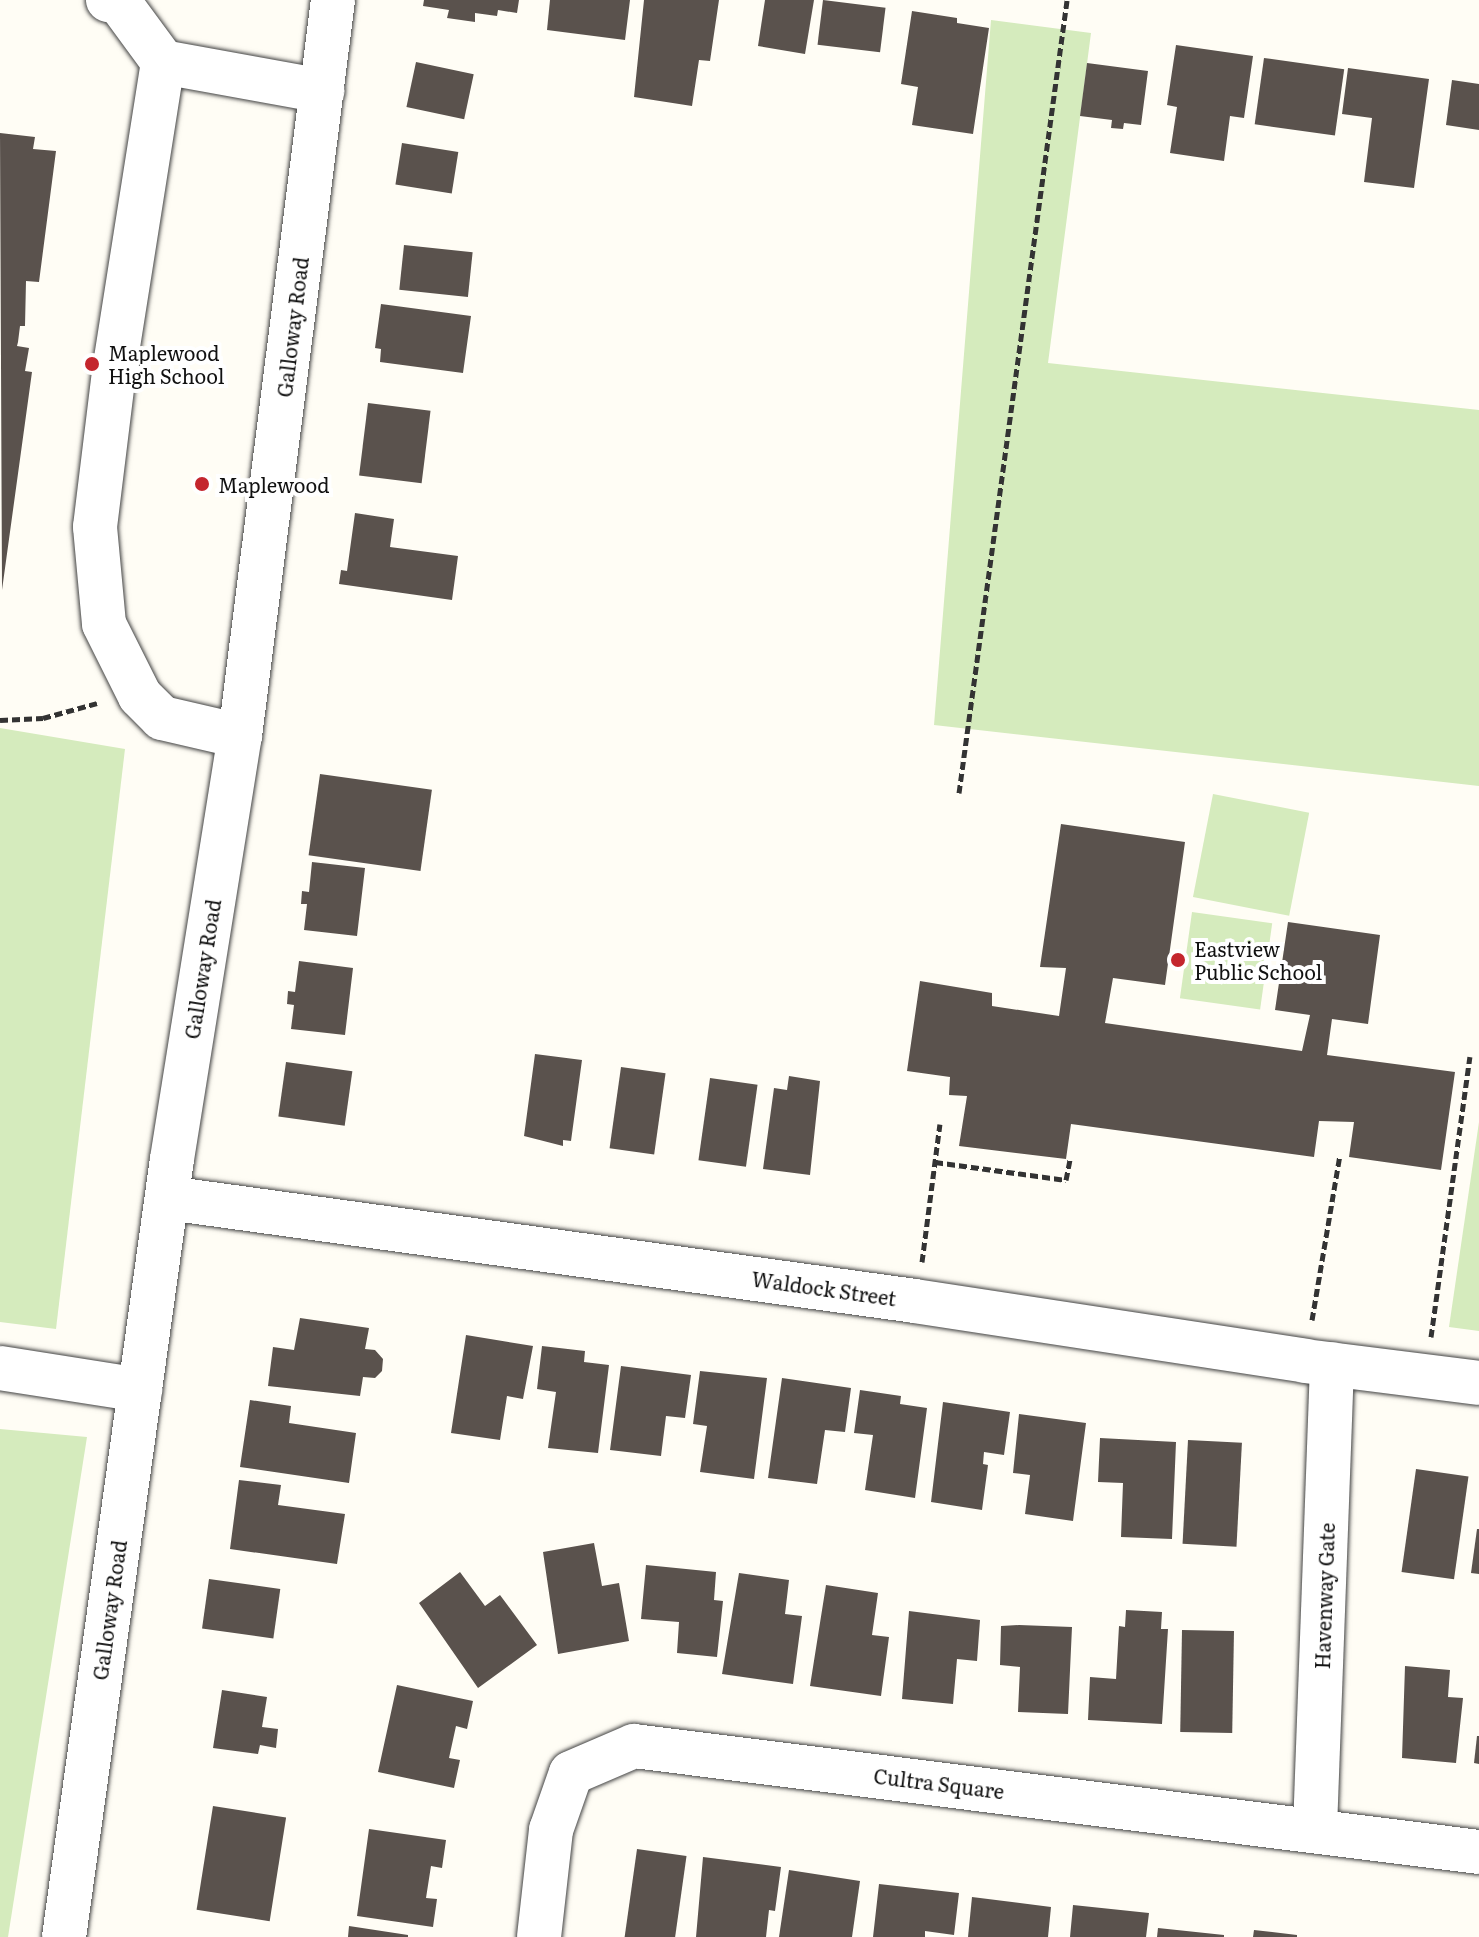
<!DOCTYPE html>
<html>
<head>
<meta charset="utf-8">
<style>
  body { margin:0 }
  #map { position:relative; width:1479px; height:1937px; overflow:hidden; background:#fffdf5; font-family:Literata,serif }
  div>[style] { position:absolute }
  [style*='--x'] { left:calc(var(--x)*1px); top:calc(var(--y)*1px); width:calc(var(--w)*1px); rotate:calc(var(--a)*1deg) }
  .green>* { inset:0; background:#d5ebbd; transform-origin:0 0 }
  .building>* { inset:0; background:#5a524d; transform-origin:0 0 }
  .path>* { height:5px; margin-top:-2.5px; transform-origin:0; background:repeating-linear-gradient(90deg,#333 0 8px,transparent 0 12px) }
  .roads { filter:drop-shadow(0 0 2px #444) drop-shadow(0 0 2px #444) }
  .minor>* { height:44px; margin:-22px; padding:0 22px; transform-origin:22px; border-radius:22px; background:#fff }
  .dots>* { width:22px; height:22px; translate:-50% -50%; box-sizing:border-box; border:4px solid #fff; border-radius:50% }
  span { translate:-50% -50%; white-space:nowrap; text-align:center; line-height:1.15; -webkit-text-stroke:8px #fff; paint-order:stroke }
  .street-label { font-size:20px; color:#111 }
  .poi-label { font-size:20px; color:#111 }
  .left { translate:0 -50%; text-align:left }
</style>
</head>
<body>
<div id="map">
  <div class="green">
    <div style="clip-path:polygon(991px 20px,1091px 33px,1048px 363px,1479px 410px,1479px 786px,934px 725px)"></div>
    <div style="clip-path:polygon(0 728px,125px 749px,56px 1329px,0 1322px)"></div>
    <div style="left:1213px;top:794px;width:98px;height:105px;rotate:11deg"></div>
    <div style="left:1192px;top:912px;width:81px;height:87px;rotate:8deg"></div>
    <div style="clip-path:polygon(1479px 1122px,1479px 1331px,1449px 1327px)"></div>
    <div style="clip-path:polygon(0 1429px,87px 1437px,8px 1937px,0 1937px)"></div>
  </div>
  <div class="building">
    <div style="clip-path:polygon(424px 0,519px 0,517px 13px,498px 10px,497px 16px,475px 13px,475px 22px,447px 18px,449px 10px,423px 6px)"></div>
    <div style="clip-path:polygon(550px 0,630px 0,625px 40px,547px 30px)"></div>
    <div style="clip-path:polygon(644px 0,719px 0,710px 61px,699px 60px,692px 106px,634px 97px)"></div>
    <div style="clip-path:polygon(765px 0,814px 0,805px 54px,758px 46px)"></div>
    <div style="left:823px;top:0;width:63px;height:45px;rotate:7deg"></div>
    <div style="clip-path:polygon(912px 11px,957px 18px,957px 23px,989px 28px,973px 134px,912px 125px,918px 87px,901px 84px)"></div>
    <div style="clip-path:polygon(1176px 45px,1253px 56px,1244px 118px,1230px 116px,1224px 161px,1170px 153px,1177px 107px,1167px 105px)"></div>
    <div style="left:1264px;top:58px;width:81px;height:67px;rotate:8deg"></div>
    <div style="left:416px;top:62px;width:59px;height:46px;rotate:12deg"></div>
    <div style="clip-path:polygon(1087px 63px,1148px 71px,1141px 125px,1124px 123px,1123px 129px,1111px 128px,1112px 120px,1080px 116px)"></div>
    <div style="clip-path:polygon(1348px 68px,1429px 79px,1414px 188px,1364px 182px,1372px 118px,1342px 114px)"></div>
    <div style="clip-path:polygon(1452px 80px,1479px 84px,1479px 130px,1446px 125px)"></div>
    <div style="clip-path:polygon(0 133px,35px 137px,33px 149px,56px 151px,39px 282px,26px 281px,25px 326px,20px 326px,18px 342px,17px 346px,29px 348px,25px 371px,32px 372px,2px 590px)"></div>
    <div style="left:402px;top:143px;width:57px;height:42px;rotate:9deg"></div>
    <div style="left:404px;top:245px;width:69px;height:45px;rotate:6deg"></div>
    <div style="clip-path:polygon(381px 304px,471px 316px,463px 373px,380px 362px,381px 349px,375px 348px)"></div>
    <div style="left:368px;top:403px;width:63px;height:73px;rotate:7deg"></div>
    <div style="clip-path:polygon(355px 513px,394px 519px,390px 547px,458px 556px,452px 600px,339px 584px,341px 570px,347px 571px)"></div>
    <div style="left:320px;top:774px;width:113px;height:82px;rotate:8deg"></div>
    <div style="clip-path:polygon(1061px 824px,1185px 842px,1165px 985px,1113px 978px,1105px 1023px,1302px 1051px,1310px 1015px,1275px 1010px,1288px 922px,1380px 935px,1368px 1024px,1332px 1019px,1327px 1055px,1455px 1072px,1441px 1170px,1349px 1157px,1354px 1122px,1319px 1121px,1314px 1157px,1071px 1124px,1066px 1159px,959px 1146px,967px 1096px,949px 1095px,950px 1077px,907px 1071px,920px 981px,992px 993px,992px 1006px,1059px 1016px,1066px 968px,1040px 967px)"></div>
    <div style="clip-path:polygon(312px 862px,365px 868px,357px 936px,304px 930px,307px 904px,301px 904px,302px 891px,309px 892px)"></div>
    <div style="clip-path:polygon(299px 961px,353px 968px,345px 1035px,291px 1029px,294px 1005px,287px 1004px,288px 991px,295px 992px)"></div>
    <div style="clip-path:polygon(535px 1054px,582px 1060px,571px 1141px,563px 1140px,563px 1146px,524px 1136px)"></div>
    <div style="left:286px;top:1062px;width:67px;height:55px;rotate:8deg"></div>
    <div style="left:621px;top:1067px;width:45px;height:82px;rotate:8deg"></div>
    <div style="clip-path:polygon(789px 1076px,820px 1081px,810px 1175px,763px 1169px,774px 1088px,787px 1090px)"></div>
    <div style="left:710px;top:1078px;width:48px;height:83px;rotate:8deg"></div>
    <div style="clip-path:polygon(300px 1318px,369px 1328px,365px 1349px,375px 1350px,383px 1359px,382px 1371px,375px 1378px,363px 1377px,360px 1396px,268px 1386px,273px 1347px,294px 1350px)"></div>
    <div style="clip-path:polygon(466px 1335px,533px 1346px,523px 1399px,507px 1396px,500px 1440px,451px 1433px)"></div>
    <div style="clip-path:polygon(542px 1346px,585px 1351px,584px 1362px,609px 1365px,598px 1453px,548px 1448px,556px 1392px,537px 1389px)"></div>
    <div style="clip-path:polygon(621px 1366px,691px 1375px,685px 1418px,666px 1416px,661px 1456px,610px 1450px)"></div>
    <div style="clip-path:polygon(700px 1371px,767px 1378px,754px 1479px,700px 1472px,707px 1426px,693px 1424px)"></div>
    <div style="clip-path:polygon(782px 1378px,851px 1388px,845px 1432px,825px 1430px,817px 1484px,768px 1478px)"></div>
    <div style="clip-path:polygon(860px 1390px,901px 1396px,900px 1404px,927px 1408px,915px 1498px,865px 1490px,873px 1435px,854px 1433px)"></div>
    <div style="clip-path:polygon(250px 1400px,291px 1406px,289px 1423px,356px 1433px,349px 1483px,240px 1467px)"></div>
    <div style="clip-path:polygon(943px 1402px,1010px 1412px,1004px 1455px,984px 1452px,983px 1464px,988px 1465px,982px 1510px,931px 1502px)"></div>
    <div style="clip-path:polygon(1019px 1414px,1086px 1423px,1073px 1521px,1025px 1514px,1030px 1475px,1013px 1473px)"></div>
    <div style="clip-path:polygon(1100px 1438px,1176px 1442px,1172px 1539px,1121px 1537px,1123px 1483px,1098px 1482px)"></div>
    <div style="left:1188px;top:1440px;width:54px;height:104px;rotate:3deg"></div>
    <div style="left:1416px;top:1469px;width:53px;height:104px;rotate:8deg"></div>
    <div style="clip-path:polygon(239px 1480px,281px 1485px,278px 1505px,345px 1514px,337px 1564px,230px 1549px)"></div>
    <div style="clip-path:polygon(1477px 1529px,1479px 1529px,1479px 1574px,1471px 1573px)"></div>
    <div style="clip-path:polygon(594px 1543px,602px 1586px,619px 1583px,629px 1641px,558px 1654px,543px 1552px)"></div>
    <div style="clip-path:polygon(646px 1565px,716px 1572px,714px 1600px,723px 1601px,717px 1657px,677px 1653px,679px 1622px,641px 1619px)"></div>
    <div style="clip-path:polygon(460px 1572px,485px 1606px,500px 1595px,537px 1645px,478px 1688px,419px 1603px)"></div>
    <div style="clip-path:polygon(739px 1573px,789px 1580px,785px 1614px,802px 1616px,793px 1684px,722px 1674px)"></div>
    <div style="left:209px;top:1579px;width:72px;height:50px;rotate:8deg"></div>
    <div style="clip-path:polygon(826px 1585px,878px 1593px,872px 1635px,889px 1637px,881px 1696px,810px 1686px)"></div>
    <div style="clip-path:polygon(1126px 1610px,1162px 1612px,1161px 1629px,1168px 1629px,1162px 1724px,1088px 1720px,1090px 1677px,1116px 1679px,1119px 1626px,1125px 1627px)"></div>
    <div style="clip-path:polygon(909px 1611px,980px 1620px,977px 1661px,957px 1659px,953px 1704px,902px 1699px)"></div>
    <div style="clip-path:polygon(1019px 1625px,1072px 1627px,1068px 1714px,1018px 1712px,1020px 1667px,1000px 1665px,1001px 1626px)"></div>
    <div style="left:1182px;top:1630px;width:52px;height:102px;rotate:1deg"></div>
    <div style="clip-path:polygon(1405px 1666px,1450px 1670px,1448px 1697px,1463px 1698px,1456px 1763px,1402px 1758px)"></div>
    <div style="clip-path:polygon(397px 1685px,473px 1701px,467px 1729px,456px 1726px,449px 1758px,460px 1760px,454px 1788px,378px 1772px)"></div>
    <div style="clip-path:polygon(222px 1690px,267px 1697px,262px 1727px,278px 1729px,276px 1748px,260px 1745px,258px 1754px,213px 1748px)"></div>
    <div style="clip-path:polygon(1477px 1736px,1479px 1736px,1479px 1764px,1474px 1763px)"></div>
    <div style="left:213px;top:1806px;width:74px;height:105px;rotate:9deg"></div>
    <div style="clip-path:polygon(369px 1829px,446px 1840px,442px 1868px,431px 1866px,426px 1898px,437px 1899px,433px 1927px,357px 1916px)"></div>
    <div style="left:637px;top:1849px;width:50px;height:89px;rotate:8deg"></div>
    <div style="clip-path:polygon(703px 1857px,781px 1867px,775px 1911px,769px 1910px,766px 1937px,696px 1937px)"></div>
    <div style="clip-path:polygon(789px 1870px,860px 1881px,852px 1937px,779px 1937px)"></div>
    <div style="clip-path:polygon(879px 1884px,959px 1893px,954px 1935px,925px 1931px,925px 1937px,873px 1937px)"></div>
    <div style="clip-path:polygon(972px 1897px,1051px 1907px,1048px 1937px,968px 1937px)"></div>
    <div style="clip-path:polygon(1073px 1905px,1149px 1913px,1146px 1937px,1070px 1937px)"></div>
    <div style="clip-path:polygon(349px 1926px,408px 1935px,408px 1937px,348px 1937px)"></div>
    <div style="clip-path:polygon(1158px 1928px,1224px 1935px,1224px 1937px,1157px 1937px)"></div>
    <div style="clip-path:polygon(1254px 1930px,1297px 1935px,1297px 1937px,1253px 1937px)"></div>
  </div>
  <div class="path">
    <div style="--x:0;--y:720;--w:43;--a:-2.7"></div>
    <div style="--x:43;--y:718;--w:56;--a:-15.5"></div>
    <div style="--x:959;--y:793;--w:800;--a:-82.24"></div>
    <div style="--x:935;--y:1162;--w:132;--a:7.8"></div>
    <div style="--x:1066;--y:1180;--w:21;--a:-79"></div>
    <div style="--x:922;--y:1262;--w:139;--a:-82.6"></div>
    <div style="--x:1312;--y:1320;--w:167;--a:-80.4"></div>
    <div style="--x:1431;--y:1337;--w:283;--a:-82.1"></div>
  </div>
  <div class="roads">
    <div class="minor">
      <div style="--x:108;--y:0;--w:11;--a:10"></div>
      <div style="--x:119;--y:2;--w:74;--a:53.7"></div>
      <div style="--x:163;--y:62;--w:306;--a:99"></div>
      <div style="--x:115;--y:364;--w:164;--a:97"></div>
      <div style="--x:95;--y:527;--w:97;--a:84.7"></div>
      <div style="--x:104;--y:624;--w:80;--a:63.4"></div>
      <div style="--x:140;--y:696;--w:31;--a:45"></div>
      <div style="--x:162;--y:718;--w:80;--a:13"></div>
      <div style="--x:163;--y:62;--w:162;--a:10.3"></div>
      <div style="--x:168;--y:1198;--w:754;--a:7.85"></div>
      <div style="--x:915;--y:1301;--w:395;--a:8.7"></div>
      <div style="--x:1305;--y:1361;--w:175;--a:7.2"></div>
      <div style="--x:0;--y:1368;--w:142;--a:8.9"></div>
      <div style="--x:1315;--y:1829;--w:465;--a:-87.9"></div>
      <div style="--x:64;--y:1937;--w:785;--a:-82.1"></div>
      <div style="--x:172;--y:1159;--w:428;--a:-80.9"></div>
      <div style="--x:240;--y:736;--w:742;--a:-82.8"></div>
      <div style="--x:539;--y:1937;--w:108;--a:-83.6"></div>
      <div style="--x:551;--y:1830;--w:60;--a:-70.7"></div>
      <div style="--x:571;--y:1773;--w:69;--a:-23.2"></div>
      <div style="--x:634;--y:1746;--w:852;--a:7.15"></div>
    </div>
  </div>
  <div class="dots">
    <div style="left:92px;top:364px;background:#c4262e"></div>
    <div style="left:202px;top:484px;background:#c4262e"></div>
    <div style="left:1178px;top:960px;background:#c4262e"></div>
  </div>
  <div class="street-label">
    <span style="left:292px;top:327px;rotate:-83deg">Galloway Road</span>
    <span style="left:202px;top:969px;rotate:-81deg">Galloway Road</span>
    <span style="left:824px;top:1288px;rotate:8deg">Waldock Street</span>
    <span style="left:1324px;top:1596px;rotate:-88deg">Havenway Gate</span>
    <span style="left:109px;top:1610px;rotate:-82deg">Galloway Road</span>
    <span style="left:939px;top:1783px;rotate:7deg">Cultra Square</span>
  </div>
  <div class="poi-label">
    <span class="left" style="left:108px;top:364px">Maplewood<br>High School</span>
    <span class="left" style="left:218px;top:484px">Maplewood</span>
    <span class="left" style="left:1194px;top:960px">Eastview<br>Public School</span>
  </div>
</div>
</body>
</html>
